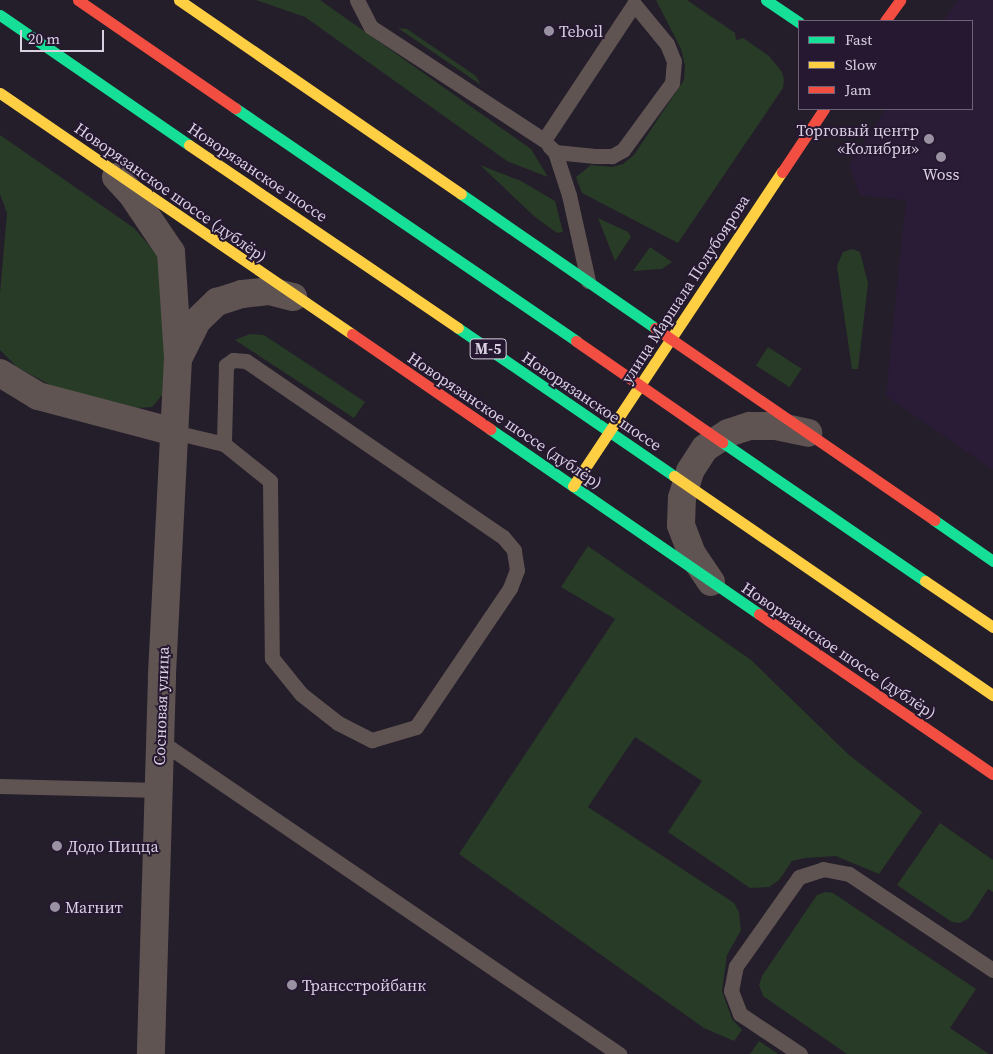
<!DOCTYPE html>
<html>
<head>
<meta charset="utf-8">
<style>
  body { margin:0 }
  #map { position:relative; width:993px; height:1054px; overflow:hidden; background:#241e2a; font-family:"Source Serif 4",serif }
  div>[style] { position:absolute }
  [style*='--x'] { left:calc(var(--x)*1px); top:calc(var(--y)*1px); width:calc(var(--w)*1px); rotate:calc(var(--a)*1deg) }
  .built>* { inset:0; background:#2a1b37 }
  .green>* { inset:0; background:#283b27; transform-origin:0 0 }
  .lane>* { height:15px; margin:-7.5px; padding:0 7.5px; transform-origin:7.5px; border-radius:7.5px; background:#605453 }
  .street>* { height:28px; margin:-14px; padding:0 14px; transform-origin:14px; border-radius:14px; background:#605453 }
  .fast>* { height:11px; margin:-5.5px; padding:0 5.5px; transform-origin:5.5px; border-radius:5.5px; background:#16e098 }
  .slow>* { height:11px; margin:-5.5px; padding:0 5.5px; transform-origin:5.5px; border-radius:5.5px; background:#ffcf43 }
  .jam>* { height:11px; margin:-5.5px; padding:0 5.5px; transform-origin:5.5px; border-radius:5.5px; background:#f24e42 }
  .dots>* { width:14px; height:14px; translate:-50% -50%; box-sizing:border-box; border:2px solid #251830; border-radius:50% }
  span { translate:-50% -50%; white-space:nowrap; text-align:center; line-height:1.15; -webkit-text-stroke:4px #251830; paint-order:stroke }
  .shield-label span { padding:1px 4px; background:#251830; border:1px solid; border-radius:4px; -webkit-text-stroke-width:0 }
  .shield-label { font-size:15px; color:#d9d1e2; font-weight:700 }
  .poi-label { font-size:16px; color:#d9d1e2 }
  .left { translate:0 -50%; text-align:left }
  .right { translate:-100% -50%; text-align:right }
  .street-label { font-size:16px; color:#d9d1e2 }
  .legend { position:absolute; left:798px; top:20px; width:175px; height:90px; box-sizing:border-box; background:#251830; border:1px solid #6d6277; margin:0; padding:6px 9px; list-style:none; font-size:15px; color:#d9d1e2 }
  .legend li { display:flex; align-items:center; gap:10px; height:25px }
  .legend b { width:25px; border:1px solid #6d6277 }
  .scale { position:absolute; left:20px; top:30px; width:84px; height:22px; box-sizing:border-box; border:2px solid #d9d1e2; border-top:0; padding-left:6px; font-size:15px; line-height:18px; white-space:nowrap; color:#d9d1e2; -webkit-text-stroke:4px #251830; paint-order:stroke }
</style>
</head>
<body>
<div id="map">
  <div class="built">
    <div style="clip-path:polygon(958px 0,993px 0,993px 470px,886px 396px,906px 200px,860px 195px,849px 165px,886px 109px,972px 109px,972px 21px,944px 21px)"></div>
  </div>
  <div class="green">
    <div style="clip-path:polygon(256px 0,320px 0,531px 149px,548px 177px,507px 161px,305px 17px)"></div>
    <div style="clip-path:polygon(656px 0,687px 0,735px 33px,736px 40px,743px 38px,769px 56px,782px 72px,784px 80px,783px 88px,678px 243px,582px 193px,576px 177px,591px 165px,612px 167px,623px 164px,634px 155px,684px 80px,685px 65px,681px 49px)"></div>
    <div style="clip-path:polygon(398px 28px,407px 29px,476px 76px,481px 85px)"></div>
    <div style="clip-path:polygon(0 135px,134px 228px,161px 259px,166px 294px,164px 393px,152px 407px,135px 408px,65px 393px,17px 367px,0 350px,0 294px,7px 213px,0 194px)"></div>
    <div style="clip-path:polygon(480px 165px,521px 181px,555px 201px,563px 232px,557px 233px,535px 217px)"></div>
    <div style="clip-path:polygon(598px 218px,628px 232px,631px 237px,615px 261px)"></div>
    <div style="clip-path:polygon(650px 247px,672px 262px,662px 269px,633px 271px)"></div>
    <div style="clip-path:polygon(852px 249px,860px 252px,868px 283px,858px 369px,852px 369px,837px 266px,843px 252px)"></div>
    <div style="clip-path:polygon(250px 334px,264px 335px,365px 402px,354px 418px,235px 340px)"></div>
    <div style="left:768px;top:347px;width:40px;height:22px;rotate:33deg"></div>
    <div style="clip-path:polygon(588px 546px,751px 660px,849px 755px,922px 812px,879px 874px,836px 856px,805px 858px,792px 861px,779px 880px,769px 887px,750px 888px,668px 832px,702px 781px,635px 737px,588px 807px,734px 903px,739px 912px,741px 930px,727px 955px,722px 991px,732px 1019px,742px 1030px,734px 1041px,704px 1028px,459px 854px,615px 619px,561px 587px)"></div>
    <div style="clip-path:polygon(940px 823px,993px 860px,993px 892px,988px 889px,969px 918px,960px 923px,952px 922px,897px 885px)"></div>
    <div style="clip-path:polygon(826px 892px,833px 893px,976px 989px,950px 1028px,989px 1054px,847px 1054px,763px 996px,759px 985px,762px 976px,817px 895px)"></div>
    <div style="clip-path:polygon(759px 1041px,778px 1054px,750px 1054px)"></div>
  </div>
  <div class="lane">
    <div style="--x:357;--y:0;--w:30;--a:63"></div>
    <div style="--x:371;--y:27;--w:207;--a:33.2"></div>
    <div style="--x:544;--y:140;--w:163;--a:-56.5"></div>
    <div style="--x:634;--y:4;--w:52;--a:50.5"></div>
    <div style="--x:667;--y:44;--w:18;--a:68"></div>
    <div style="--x:674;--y:61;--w:22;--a:95"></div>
    <div style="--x:672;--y:83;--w:83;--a:126.2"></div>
    <div style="--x:623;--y:150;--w:13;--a:151"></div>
    <div style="--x:612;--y:156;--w:17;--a:180"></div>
    <div style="--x:595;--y:156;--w:40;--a:-174.3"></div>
    <div style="--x:549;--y:146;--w:8;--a:45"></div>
    <div style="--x:555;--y:152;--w:45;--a:72"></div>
    <div style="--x:569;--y:195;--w:88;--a:77.5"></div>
    <div style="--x:174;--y:432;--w:51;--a:13.5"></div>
    <div style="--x:224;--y:444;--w:59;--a:38.8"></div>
    <div style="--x:270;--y:481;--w:177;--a:89.4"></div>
    <div style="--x:272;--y:658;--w:46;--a:51.1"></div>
    <div style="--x:301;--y:694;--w:47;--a:38.1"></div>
    <div style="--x:338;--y:723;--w:38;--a:27"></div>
    <div style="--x:372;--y:740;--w:46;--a:-16.5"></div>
    <div style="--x:416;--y:727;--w:168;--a:-55.9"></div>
    <div style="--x:510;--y:588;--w:19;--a:-69"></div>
    <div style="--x:517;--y:570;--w:20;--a:-99"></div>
    <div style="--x:514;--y:550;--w:17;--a:-130"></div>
    <div style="--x:503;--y:537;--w:311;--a:-145.6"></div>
    <div style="--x:246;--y:361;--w:13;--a:-176"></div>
    <div style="--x:233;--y:360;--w:9;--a:144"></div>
    <div style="--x:226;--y:365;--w:79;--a:91.5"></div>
    <div style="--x:160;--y:741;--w:556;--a:34.29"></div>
    <div style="--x:0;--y:786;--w:159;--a:1.4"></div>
    <div style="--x:800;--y:1054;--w:72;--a:-146.3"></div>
    <div style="--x:740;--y:1014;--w:25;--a:-111"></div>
    <div style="--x:731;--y:991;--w:25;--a:-79"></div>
    <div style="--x:736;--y:966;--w:109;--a:-54.7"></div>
    <div style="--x:799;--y:877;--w:25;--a:-18"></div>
    <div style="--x:823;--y:869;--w:26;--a:11"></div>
    <div style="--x:849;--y:874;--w:173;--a:33.7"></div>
  </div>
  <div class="street">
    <div style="--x:116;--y:177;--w:22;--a:47"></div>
    <div style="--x:131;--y:193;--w:71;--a:55.9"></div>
    <div style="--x:171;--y:252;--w:106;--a:86.2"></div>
    <div style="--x:178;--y:358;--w:320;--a:92.9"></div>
    <div style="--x:162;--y:678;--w:376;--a:91.7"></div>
    <div style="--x:179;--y:357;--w:40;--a:-63.4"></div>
    <div style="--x:197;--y:321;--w:28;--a:-44"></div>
    <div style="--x:217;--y:302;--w:26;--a:-18"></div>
    <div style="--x:242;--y:294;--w:27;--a:-6"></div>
    <div style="--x:269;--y:291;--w:25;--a:14"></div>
    <div style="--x:0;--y:373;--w:44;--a:31.2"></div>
    <div style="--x:38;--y:396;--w:141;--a:14.8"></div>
    <div style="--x:711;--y:582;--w:34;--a:-124"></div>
    <div style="--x:692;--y:554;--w:31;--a:-111"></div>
    <div style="--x:681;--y:525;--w:27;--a:-88"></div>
    <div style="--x:682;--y:498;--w:28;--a:-73"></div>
    <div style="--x:690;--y:471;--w:27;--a:-57"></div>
    <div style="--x:705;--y:448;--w:27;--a:-33"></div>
    <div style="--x:728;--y:433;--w:23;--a:-18"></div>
    <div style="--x:750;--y:426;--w:26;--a:0"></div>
    <div style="--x:776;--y:426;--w:33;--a:12"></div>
  </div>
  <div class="fast">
    <div style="--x:766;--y:0;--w:40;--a:34"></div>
    <div style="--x:0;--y:15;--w:229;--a:34.5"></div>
    <div style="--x:235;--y:108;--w:413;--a:34.3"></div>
    <div style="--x:461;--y:194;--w:236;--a:34.6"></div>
    <div style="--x:458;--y:328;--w:262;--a:34.4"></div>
    <div style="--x:490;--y:429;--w:326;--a:34.5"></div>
    <div style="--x:722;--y:442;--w:246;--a:34.4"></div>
    <div style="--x:934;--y:520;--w:72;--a:34.8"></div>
  </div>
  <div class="slow">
    <div style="--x:179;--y:0;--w:342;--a:34.5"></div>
    <div style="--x:0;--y:93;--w:427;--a:34.4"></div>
    <div style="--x:189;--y:145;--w:325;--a:34.2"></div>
    <div style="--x:674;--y:476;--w:387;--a:34.5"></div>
    <div style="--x:573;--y:486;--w:377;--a:-56.4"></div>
    <div style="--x:925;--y:581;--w:82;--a:34.1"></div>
  </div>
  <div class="jam">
    <div style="--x:78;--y:0;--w:191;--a:34.5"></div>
    <div style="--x:885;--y:21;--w:26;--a:-54"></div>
    <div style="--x:782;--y:172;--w:76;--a:-56.3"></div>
    <div style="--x:655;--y:328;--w:339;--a:34.5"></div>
    <div style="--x:352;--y:334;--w:168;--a:34.5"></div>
    <div style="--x:576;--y:341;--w:178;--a:34.7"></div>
    <div style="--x:759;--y:614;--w:283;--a:34.4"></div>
  </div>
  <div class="dots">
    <div style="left:549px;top:31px;background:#9a92a2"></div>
    <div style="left:929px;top:139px;background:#9a92a2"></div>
    <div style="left:941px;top:157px;background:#9a92a2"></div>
    <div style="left:57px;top:846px;background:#9a92a2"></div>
    <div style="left:55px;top:907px;background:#9a92a2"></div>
    <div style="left:292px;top:985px;background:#9a92a2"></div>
  </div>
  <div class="shield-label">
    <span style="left:488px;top:349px">М-5</span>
  </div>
  <div class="poi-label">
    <span class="left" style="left:559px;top:31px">Teboil</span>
    <span class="right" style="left:919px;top:139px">Торговый центр<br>«Колибри»</span>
    <span style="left:941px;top:174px">Woss</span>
    <span class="left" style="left:67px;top:846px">Додо Пицца</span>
    <span class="left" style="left:65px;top:907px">Магнит</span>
    <span class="left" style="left:302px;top:985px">Трансстройбанк</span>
  </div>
  <div class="street-label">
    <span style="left:258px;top:172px;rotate:34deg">Новорязанское шоссе</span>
    <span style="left:171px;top:192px;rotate:35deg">Новорязанское шоссе (дублёр)</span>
    <span style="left:685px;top:289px;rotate:-57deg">улица Маршала Полубоярова</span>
    <span style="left:592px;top:401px;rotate:34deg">Новорязанское шоссе</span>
    <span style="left:505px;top:420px;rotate:34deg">Новорязанское шоссе (дублёр)</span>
    <span style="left:839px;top:650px;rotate:34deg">Новорязанское шоссе (дублёр)</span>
    <span style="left:161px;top:706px;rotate:-88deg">Сосновая улица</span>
  </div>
  <ul class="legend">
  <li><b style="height:6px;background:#16e098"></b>Fast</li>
  <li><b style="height:6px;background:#ffcf43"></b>Slow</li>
  <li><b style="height:6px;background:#f24e42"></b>Jam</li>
  </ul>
  <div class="scale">20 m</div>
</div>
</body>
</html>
